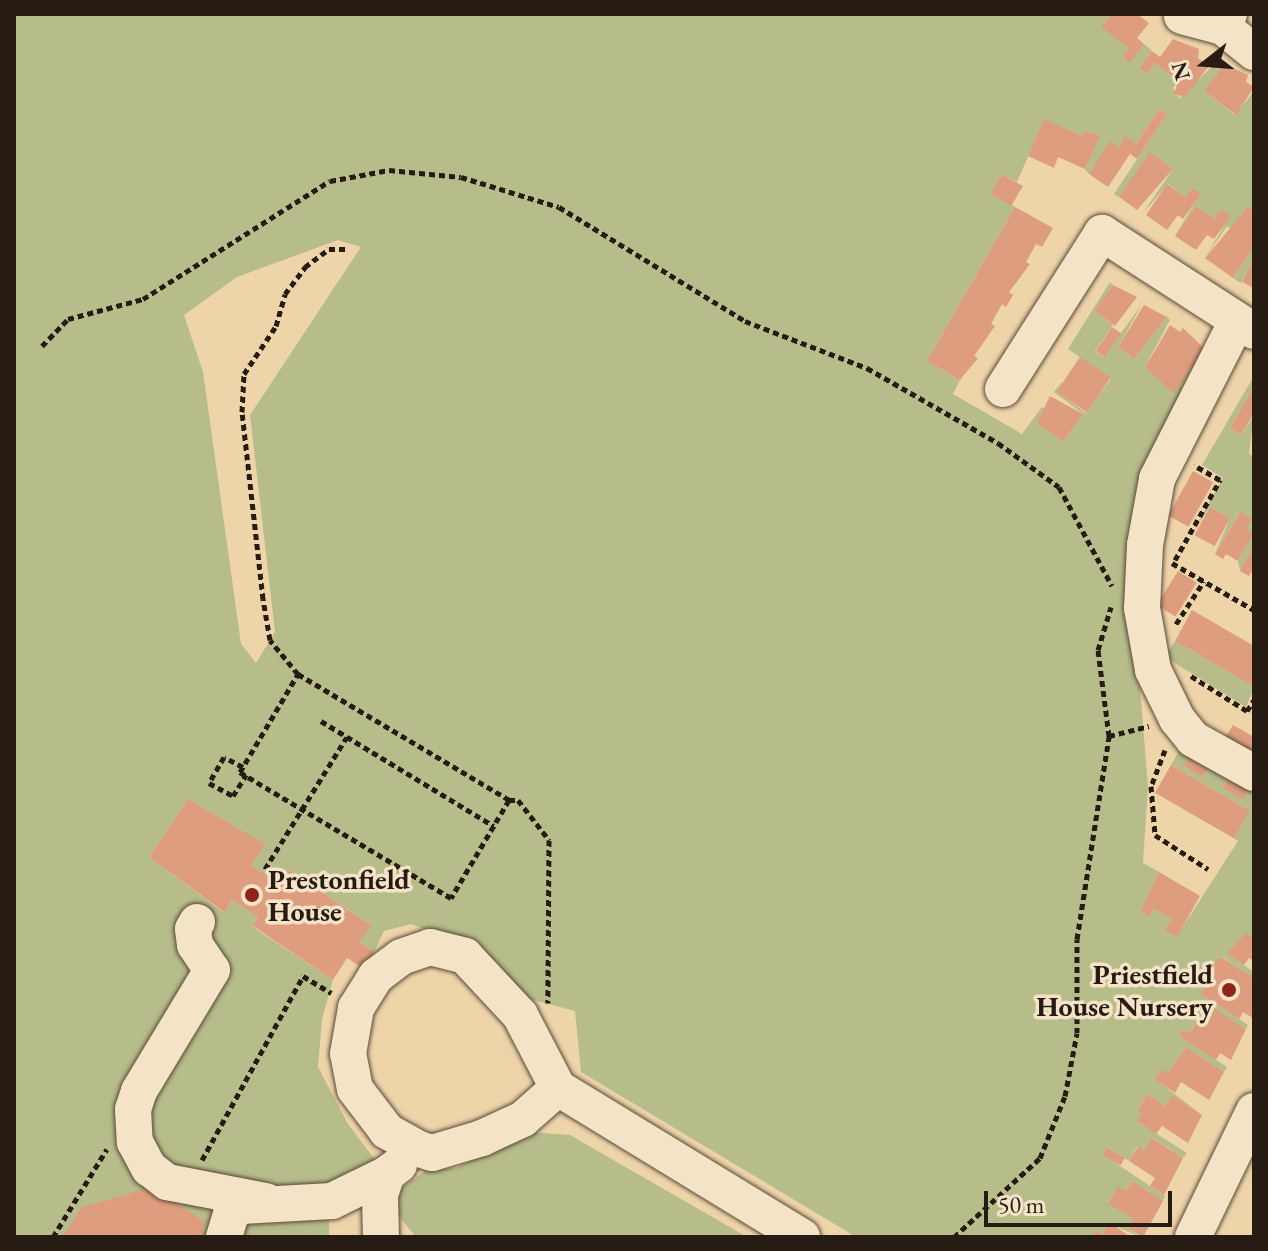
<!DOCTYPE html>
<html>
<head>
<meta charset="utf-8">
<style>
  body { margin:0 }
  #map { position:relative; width:1268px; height:1251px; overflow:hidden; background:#eed4a9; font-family:"EB Garamond",serif }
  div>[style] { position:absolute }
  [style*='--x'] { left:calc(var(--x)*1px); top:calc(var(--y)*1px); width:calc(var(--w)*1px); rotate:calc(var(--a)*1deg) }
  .green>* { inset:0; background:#b6bd8a }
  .building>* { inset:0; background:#de9d7e; transform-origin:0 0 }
  .path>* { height:5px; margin-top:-2.5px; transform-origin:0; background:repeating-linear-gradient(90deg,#271c14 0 6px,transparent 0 10px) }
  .roads { filter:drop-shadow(0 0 2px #594a39) drop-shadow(0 0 2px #594a39) }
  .minor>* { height:36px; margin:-18px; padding:0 18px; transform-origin:18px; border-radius:18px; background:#f4e3c7 }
  .dots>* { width:22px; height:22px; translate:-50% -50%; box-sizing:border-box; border:4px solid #f4e3c7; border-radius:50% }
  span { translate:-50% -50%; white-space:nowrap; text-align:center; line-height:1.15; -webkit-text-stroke:7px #f4e3c7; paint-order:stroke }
  .poi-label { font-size:28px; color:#271c14; font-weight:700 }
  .left { translate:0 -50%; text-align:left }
  .right { translate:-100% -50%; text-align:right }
  .frame { position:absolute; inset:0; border:16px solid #271c14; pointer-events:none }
  .north { position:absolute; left:1164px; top:24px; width:80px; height:80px; -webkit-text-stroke:6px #f4e3c7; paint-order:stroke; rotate:253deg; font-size:22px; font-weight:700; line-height:32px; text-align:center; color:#271c14 }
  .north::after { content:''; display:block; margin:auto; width:28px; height:36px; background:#271c14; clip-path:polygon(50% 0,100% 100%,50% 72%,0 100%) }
  .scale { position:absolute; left:984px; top:1191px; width:188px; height:36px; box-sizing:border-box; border:4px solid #271c14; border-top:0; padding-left:10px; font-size:24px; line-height:28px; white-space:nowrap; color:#271c14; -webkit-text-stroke:6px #f4e3c7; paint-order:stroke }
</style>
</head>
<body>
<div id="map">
  <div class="green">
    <div style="clip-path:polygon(evenodd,14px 14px,1112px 14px,1102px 27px,1129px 48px,1123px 57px,1130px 62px,1144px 44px,1149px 48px,1152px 51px,1139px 68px,1147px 74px,1155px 63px,1178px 81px,1173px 88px,1179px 98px,1219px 60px,1224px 64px,1204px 91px,1235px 115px,1254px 91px,1254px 211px,1248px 207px,1232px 230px,1227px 226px,1205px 258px,1230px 216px,1221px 209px,1214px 219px,1196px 206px,1175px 236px,1200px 194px,1192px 188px,1185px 197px,1168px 184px,1143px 213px,1173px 169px,1151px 153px,1119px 197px,1114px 194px,1167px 114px,1159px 109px,1136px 144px,1125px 137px,1119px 147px,1110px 142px,1089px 174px,1085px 169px,1099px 136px,1086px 130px,1082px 136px,1044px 120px,1017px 182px,1002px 174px,991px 194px,1015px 207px,927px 361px,960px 380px,953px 394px,1022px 434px,1042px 407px,1046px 410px,1037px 423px,1063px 442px,1083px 414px,1054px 392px,1062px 382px,1059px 393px,1086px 413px,1111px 379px,1068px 349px,1110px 282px,1113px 285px,1094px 311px,1113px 325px,1095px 351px,1104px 357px,1142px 304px,1118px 347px,1134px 359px,1167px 317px,1170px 320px,1145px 367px,1173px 394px,1206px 350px,1152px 456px,1138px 663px,1148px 786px,1143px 863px,1159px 872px,1140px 912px,1149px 917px,1154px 909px,1172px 919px,1166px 930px,1177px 936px,1238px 841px,1233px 838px,1249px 810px,1171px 765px,1184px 742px,1194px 748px,1184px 767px,1203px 777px,1213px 759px,1233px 770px,1223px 788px,1242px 799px,1254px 782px,1254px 936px,1227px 954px,1254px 972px,1254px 978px,1222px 957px,1213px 969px,1207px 966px,1197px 981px,1205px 987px,1201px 994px,1248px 1025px,1246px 1029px,1216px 1010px,1207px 1023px,1200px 1018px,1190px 1033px,1183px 1029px,1179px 1036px,1227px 1067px,1224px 1072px,1186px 1047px,1168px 1073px,1156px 1080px,1202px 1115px,1172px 1095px,1165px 1106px,1147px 1094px,1137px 1109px,1143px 1113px,1138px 1122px,1187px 1153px,1183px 1158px,1153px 1138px,1144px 1151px,1137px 1147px,1129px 1161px,1108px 1147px,1102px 1154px,1165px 1196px,1163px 1201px,1133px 1181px,1126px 1191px,1118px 1187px,1108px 1202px,1133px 1219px,1128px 1228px,1141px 1237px,1110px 1224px,1102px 1235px,1096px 1230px,1091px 1237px,856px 1237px,581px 1072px,575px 1011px,526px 998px,476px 947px,411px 924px,384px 931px,374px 952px,359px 942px,370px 924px,289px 870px,280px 884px,251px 865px,264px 844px,188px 799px,149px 857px,223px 912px,232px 900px,258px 917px,253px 927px,333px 980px,322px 1019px,318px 1067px,348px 1124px,379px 1165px,329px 1190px,329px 1237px,14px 1237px,14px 14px,338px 240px,361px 247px,250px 415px,275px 632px,256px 663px,241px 644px,203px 372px,184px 315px,237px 277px,338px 240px)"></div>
    <div style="clip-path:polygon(1254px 248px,1254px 259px,1241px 283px,1233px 278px)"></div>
    <div style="clip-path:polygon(1254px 376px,1254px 387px,1230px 428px,1241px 435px,1254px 415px,1249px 454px,1254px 457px,1254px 546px,1240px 571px,1238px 561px,1253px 534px,1246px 529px,1251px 519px,1239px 513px,1215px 554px,1230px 518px,1210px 507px,1192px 533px,1223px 478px,1202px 465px)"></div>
    <div style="clip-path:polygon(1175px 641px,1254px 687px,1246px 707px,1165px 657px)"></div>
    <div style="clip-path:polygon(530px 1132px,570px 1135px,747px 1237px,416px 1237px,398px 1215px,396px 1193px,426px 1170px,456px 1168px)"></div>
  </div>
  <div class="building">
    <div style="clip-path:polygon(1112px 14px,1137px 14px,1149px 23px,1137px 38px,1144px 44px,1130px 63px,1123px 57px,1129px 48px,1101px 27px)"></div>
    <div style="clip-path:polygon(1173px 39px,1199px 49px,1198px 58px,1209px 66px,1185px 97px,1174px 94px,1178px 81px,1155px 63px,1147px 74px,1139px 68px,1152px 51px,1160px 57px)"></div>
    <div style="clip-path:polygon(1224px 64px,1248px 75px,1246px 82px,1254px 87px,1236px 115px,1204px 91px)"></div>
    <div style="clip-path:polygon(1159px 109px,1167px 114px,1137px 159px,1130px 154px,1108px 187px,1089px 174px,1110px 141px,1119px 147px,1125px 136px,1136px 144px)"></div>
    <div style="clip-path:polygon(1044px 119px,1082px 136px,1085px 130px,1100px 136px,1085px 169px,1058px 157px,1054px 168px,1028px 156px)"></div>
    <div style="clip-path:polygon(1150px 152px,1173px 169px,1137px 210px,1119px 197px)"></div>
    <div style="left:1002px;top:174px;width:24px;height:23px;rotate:30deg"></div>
    <div style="clip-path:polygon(1167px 184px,1185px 197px,1192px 188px,1201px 194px,1183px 219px,1178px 215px,1167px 230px,1146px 215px)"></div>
    <div style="clip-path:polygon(1196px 206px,1214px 219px,1221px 209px,1231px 216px,1214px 239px,1207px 235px,1196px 250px,1175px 236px)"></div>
    <div style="clip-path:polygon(1015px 207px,1053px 228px,1042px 247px,1036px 244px,1026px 262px,1030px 264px,1009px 292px,1013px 295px,1006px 307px,1002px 304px,991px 324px,995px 326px,974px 356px,978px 358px,960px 380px,927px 361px)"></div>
    <div style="clip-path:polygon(1248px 207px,1254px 211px,1254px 248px,1233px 278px,1205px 258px)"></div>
    <div style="clip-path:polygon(1254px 259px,1254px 288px,1242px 282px)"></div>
    <div style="clip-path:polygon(1113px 285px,1137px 297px,1115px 326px,1094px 311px)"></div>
    <div style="clip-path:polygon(1144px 305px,1167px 317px,1134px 359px,1118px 347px)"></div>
    <div style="clip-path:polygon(1170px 325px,1180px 332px,1183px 328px,1206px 350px,1173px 394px,1145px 367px)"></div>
    <div style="left:1112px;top:327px;width:11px;height:29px;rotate:34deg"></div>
    <div style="left:1080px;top:357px;width:37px;height:42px;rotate:34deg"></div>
    <div style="clip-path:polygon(1254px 387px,1254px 413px,1241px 435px,1230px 428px)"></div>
    <div style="clip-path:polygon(1050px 396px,1083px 414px,1063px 442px,1037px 423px)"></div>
    <div style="left:1193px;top:471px;width:23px;height:51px;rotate:29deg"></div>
    <div style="left:1210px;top:507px;width:23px;height:32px;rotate:29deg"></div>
    <div style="clip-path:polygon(1240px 512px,1252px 519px,1246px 529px,1254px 533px,1238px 561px,1226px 554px,1223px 559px,1215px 554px)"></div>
    <div style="clip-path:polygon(1254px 546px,1254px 567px,1249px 576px,1240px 571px)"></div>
    <div style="left:1178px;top:571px;width:22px;height:40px;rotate:32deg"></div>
    <div style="clip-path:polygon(1192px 610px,1254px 646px,1254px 687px,1175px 641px)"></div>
    <div style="clip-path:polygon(1233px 725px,1254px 737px,1254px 761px,1222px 743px)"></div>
    <div style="left:1194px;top:748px;width:22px;height:21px;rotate:30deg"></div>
    <div style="left:1171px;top:765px;width:91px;height:32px;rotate:30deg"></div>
    <div style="left:1233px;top:770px;width:23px;height:21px;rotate:29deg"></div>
    <div style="clip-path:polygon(188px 799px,265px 844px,251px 865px,280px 884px,289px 870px,371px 925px,359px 942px,374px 952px,363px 968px,347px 958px,333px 980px,253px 926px,258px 917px,232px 900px,224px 912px,149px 857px)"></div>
    <div style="clip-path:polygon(1159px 872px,1200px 896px,1177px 937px,1165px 930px,1172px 919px,1154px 909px,1149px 917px,1140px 912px)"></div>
    <div style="clip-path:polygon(1246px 933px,1254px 938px,1254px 961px,1249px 958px,1244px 965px,1227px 954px)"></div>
    <div style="clip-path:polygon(1221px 957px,1254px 978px,1253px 1018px,1243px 1012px,1239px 1019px,1201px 994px,1205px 987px,1197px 981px)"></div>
    <div style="clip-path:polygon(1215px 1009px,1246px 1029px,1231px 1060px,1220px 1053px,1216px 1060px,1179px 1036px,1183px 1029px,1190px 1033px,1200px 1018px,1207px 1023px)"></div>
    <div style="clip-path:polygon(1186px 1047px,1224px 1072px,1209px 1100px,1181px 1082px,1175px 1093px,1155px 1080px,1162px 1069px,1168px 1073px)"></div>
    <div style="clip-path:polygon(1147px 1094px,1165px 1106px,1172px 1095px,1202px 1115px,1188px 1143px,1162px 1126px,1156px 1134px,1137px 1121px,1143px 1113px,1137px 1110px)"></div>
    <div style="clip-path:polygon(1152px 1138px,1183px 1158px,1164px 1195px,1150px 1186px,1155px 1178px,1129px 1161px,1138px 1147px,1144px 1151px)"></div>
    <div style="left:1107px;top:1147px;width:21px;height:9px;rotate:31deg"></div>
    <div style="clip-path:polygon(1133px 1181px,1163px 1201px,1143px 1237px,1128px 1228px,1133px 1219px,1108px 1203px,1118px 1186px,1126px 1191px)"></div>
    <div style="clip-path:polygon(152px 1187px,206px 1223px,202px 1229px,208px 1237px,63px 1237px,82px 1207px)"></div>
    <div style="clip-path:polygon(1110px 1223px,1131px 1237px,1091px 1237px,1096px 1230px,1102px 1235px)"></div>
  </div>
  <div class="path">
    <div style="--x:42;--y:346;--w:37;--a:-46"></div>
    <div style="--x:68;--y:319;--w:78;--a:-14.9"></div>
    <div style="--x:143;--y:299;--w:221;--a:-32.3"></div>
    <div style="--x:330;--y:181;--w:60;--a:-10.6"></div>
    <div style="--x:389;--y:170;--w:72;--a:5.6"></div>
    <div style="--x:461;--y:177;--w:102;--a:17"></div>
    <div style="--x:559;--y:207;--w:218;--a:31.5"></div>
    <div style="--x:745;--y:321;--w:131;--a:21.1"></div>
    <div style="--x:867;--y:368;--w:151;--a:29.8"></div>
    <div style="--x:998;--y:443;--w:75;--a:35.8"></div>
    <div style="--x:1059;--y:487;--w:112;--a:61.8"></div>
    <div style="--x:1175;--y:560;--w:92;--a:-60.6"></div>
    <div style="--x:1220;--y:480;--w:30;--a:-150"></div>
    <div style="--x:1172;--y:563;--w:95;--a:29.8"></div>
    <div style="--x:1176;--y:624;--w:51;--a:-56.9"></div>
    <div style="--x:298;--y:674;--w:246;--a:30.8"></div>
    <div style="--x:509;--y:800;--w:114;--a:120.6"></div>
    <div style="--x:451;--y:898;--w:246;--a:-149.2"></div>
    <div style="--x:240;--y:772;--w:114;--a:-59.4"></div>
    <div style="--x:298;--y:674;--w:44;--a:-129.5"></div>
    <div style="--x:270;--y:640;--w:42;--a:-99.7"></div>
    <div style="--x:263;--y:599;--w:188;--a:-96.4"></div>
    <div style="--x:242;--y:412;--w:38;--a:-87"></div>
    <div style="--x:244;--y:374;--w:58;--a:-56.3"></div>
    <div style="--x:276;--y:326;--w:33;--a:-74"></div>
    <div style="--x:285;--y:294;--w:34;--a:-53"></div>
    <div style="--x:305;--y:267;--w:30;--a:-37"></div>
    <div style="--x:329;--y:249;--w:17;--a:0"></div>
    <div style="--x:1191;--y:676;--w:66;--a:32"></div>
    <div style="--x:1247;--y:711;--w:13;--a:-58"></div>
    <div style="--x:321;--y:721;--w:202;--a:31.3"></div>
    <div style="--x:1109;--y:736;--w:41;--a:-14"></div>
    <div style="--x:1165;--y:750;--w:39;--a:111"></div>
    <div style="--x:1151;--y:786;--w:49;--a:85.3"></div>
    <div style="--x:1155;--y:835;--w:63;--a:32.7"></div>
    <div style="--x:243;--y:767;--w:21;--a:-152"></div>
    <div style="--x:224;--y:757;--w:30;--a:120"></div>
    <div style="--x:209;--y:783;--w:27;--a:28"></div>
    <div style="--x:233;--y:796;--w:25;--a:-58"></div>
    <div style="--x:509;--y:800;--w:9;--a:0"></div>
    <div style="--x:518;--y:800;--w:51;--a:52.2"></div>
    <div style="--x:549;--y:840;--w:163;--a:90.4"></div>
    <div style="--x:265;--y:869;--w:155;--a:-58.2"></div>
    <div style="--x:202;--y:1160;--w:210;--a:-61.2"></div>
    <div style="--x:303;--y:976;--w:33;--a:31"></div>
    <div style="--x:53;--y:1237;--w:103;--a:-58.5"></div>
    <div style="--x:954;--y:1237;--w:117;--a:-42.6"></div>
    <div style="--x:1040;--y:1158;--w:67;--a:-68"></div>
    <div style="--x:1065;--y:1096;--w:64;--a:-79.2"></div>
    <div style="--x:1077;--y:1033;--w:94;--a:-90"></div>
    <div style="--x:1077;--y:939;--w:206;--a:-81"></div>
    <div style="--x:1109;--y:736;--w:87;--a:-97.3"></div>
    <div style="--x:1098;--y:650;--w:45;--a:-73.2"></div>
  </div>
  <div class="roads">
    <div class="minor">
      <div style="--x:1182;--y:16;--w:42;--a:15"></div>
      <div style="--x:1223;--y:27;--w:14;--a:-65"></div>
      <div style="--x:1223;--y:27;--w:40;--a:39"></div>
      <div style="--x:1237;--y:321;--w:177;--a:116.9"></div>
      <div style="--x:1157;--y:479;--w:67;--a:100.3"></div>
      <div style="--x:1145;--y:545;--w:63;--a:92.7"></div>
      <div style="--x:1142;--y:608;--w:63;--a:79.9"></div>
      <div style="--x:1153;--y:670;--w:55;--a:63.9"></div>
      <div style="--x:1177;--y:719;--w:26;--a:51"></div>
      <div style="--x:1193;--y:739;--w:70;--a:29.1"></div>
      <div style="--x:1003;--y:389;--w:185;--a:-57.6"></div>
      <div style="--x:1102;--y:233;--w:181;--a:32.8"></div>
      <div style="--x:197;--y:922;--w:8;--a:120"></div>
      <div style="--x:193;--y:929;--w:16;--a:83"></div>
      <div style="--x:195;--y:945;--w:30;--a:56"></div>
      <div style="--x:212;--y:970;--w:141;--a:121.1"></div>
      <div style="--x:139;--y:1091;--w:19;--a:108"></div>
      <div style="--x:133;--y:1109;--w:33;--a:87"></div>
      <div style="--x:135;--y:1142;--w:30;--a:62"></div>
      <div style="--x:149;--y:1168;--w:23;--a:38"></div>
      <div style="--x:167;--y:1182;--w:101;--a:10.9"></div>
      <div style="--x:558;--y:1088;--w:47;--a:138.5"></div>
      <div style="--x:523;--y:1119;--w:45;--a:155.1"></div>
      <div style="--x:482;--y:1138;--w:52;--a:163.3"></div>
      <div style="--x:432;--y:1153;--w:14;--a:-163"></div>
      <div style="--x:419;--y:1149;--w:37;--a:-151"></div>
      <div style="--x:387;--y:1131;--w:53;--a:-127.3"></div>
      <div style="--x:355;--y:1089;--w:36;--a:-101"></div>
      <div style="--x:348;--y:1054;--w:47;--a:-80.1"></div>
      <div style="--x:356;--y:1008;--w:38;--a:-58"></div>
      <div style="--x:376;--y:976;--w:31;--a:-37"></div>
      <div style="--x:401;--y:957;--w:31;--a:-19"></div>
      <div style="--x:430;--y:947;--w:36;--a:14"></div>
      <div style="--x:465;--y:956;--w:81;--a:47"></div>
      <div style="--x:520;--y:1015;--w:82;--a:62.5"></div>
      <div style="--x:558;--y:1088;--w:286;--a:31.4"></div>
      <div style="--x:224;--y:1237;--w:24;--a:-73"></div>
      <div style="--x:231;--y:1214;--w:13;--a:-39"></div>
      <div style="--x:241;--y:1206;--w:91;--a:-3.1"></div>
      <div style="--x:332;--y:1201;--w:61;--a:-26.1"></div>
      <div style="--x:381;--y:1237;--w:42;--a:-91.4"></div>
      <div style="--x:380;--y:1195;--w:22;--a:-72"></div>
      <div style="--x:387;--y:1174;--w:15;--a:-37"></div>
      <div style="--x:1193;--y:1237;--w:140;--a:-64.2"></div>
    </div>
  </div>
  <div class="dots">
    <div style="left:252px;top:895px;background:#8f2418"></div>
    <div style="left:1229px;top:990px;background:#8f2418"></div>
  </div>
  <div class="poi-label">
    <span class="left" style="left:268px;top:895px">Prestonfield<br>House</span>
    <span class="right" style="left:1213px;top:990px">Priestfield<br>House Nursery</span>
  </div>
  <div class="frame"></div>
  <div class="north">N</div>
  <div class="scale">50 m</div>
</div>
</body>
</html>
